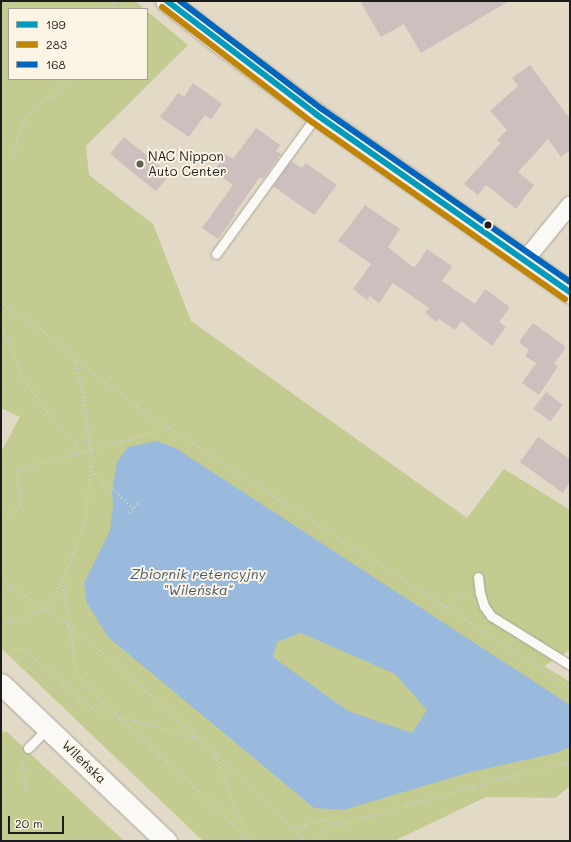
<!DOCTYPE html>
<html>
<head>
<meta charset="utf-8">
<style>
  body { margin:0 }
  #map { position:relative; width:571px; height:842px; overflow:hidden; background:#e2d9c6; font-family:Mali,sans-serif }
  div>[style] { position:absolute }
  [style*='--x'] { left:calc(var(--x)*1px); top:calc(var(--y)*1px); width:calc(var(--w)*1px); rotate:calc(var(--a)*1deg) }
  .green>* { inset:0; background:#c3cb90 }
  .water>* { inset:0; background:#99badd }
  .building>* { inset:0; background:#cdbfbd; transform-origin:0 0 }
  .path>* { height:2.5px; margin-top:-1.25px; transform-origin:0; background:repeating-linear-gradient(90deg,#ceccc7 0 1px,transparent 0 4px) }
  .roads { filter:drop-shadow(0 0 1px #aaa498) drop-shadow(0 0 1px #aaa498) }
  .service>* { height:9px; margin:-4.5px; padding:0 4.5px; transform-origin:4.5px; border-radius:4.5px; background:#fbf9f6 }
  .minor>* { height:17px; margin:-8.5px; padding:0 8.5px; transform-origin:8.5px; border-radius:8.5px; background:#fbf9f6 }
  .tertiary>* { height:21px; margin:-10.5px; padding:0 10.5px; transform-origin:10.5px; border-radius:10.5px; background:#fbf9f6 }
  .secondary>* { height:22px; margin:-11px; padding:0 11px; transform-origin:11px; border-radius:11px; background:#f5f0e9 }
  .bus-1>* { height:6px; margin:-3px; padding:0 3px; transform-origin:3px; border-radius:3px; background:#039bbc }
  .bus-2>* { height:6px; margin:-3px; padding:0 3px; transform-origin:3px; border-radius:3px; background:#c08407 }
  .bus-3>* { height:6px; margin:-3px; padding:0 3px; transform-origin:3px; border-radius:3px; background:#0065bd }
  .dots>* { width:11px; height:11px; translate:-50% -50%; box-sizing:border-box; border:2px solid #fcf5e5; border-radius:50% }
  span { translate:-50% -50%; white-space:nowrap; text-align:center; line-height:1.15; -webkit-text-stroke:4px #fcf5e5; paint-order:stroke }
  .poi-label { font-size:13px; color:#1c1c1c }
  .left { translate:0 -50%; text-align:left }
  .street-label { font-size:13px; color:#1c1c1c }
  .water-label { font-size:14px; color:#42566d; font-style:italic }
  .frame { position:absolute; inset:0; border:2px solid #1c1c1c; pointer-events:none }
  .legend { position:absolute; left:8px; top:8px; width:140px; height:72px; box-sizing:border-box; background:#fcf5e5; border:1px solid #a29e95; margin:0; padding:5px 7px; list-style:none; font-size:12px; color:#1c1c1c }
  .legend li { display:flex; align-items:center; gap:8px; height:20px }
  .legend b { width:20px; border:1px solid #a29e95 }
  .scale { position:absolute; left:8px; top:816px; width:56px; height:18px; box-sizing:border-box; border:2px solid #1c1c1c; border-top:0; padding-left:5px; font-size:12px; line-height:14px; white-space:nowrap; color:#1c1c1c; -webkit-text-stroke:3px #fcf5e5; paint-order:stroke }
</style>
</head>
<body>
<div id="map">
  <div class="green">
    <div style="clip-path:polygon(1px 1px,135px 1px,144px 9px,9px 9px,9px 79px,147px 79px,147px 11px,188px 45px,86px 146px,89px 175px,153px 224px,191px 321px,467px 518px,504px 469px,570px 510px,570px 650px,544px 666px,570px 682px,570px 786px,555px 798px,486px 797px,394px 841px,203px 841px,1px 648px,1px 452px,20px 417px,1px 408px)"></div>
    <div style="clip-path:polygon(1px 732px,7px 732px,124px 841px,1px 841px)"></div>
  </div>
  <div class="water">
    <div style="clip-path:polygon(evenodd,157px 441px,177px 449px,570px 705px,570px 747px,556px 753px,471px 772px,343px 810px,314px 808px,108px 637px,87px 603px,84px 583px,110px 531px,113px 505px,112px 491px,117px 462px,128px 447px,157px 441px,301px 633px,395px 674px,427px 710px,412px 733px,348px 711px,273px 657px,277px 642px,301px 633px)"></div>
  </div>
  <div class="building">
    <div style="clip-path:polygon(360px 1px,509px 1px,421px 53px,404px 24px,381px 37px)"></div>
    <div style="clip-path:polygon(530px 65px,570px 119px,570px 150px,561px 157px,548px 139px,518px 172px,534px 185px,516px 209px,486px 185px,478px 195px,464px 184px,501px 143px,497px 140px,507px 130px,490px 111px,518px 86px,512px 78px)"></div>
    <div style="clip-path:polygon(193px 83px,222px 104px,211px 119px,205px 115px,189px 137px,160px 117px,178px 93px,184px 97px)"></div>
    <div style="clip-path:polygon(256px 128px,280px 145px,276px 151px,281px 154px,263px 179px,260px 177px,234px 214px,235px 215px,218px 239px,202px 228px,233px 185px,214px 171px,225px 154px,233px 159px)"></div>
    <div style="left:124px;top:137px;width:59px;height:22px;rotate:39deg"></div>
    <div style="clip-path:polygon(291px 161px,302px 168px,306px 163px,337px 185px,314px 215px,273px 186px)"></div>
    <div style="clip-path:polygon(365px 205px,400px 229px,388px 247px,410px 265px,415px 267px,427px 249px,452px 266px,442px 281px,475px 304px,485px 289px,510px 307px,499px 322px,506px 327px,492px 346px,461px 321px,455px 330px,439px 319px,437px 322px,425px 313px,429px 308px,393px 283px,379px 303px,370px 296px,367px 300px,353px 289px,371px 264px,338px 241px)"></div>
    <div style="clip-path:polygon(533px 323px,566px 347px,554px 364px,558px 366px,539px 395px,522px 383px,536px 363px,525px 356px,529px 350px,519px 342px)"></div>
    <div style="left:546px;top:392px;width:21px;height:21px;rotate:37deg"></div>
    <div style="clip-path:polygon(538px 437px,570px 459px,570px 482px,563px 493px,520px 462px)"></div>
  </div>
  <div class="path">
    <div style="--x:112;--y:4;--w:7;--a:-27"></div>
    <div style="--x:109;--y:9;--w:9;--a:-58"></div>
    <div style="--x:14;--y:153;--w:20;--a:-79"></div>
    <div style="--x:18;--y:133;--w:31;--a:-59"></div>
    <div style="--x:34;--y:106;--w:29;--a:-31"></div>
    <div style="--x:59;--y:91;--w:14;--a:-56"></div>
    <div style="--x:1;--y:302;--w:83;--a:34.7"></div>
    <div style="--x:69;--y:349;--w:13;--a:58"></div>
    <div style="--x:76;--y:360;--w:33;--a:78"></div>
    <div style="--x:83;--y:392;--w:59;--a:82.1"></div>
    <div style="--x:91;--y:450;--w:21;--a:90"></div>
    <div style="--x:91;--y:471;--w:51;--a:96.7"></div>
    <div style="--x:85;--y:522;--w:63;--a:110.4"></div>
    <div style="--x:63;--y:581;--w:34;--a:122"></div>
    <div style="--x:45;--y:610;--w:46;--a:161.2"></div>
    <div style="--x:1;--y:325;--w:49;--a:67.1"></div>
    <div style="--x:20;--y:370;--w:26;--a:59"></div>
    <div style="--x:33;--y:392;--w:29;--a:54"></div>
    <div style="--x:50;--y:415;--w:50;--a:47.4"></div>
    <div style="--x:76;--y:360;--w:86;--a:37"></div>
    <div style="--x:145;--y:412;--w:506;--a:32.91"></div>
    <div style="--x:91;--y:471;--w:57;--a:40.7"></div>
    <div style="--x:129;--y:513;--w:15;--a:-48"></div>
    <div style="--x:1;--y:523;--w:27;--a:-42"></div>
    <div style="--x:21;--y:505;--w:35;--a:-98"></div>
    <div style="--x:16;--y:470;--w:159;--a:-15.4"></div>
    <div style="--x:1;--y:580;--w:82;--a:33.5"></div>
    <div style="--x:69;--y:625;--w:36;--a:38"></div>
    <div style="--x:97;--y:647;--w:157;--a:41.9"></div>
    <div style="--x:214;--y:752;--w:111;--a:43.9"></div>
    <div style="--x:294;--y:829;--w:16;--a:50"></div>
    <div style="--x:63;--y:582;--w:95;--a:81.5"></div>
    <div style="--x:77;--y:676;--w:59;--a:43.6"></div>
    <div style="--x:446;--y:607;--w:25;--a:-37"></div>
    <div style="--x:1;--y:652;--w:23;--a:-7"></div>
    <div style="--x:24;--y:649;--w:89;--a:40.5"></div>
    <div style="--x:92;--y:707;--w:29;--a:20"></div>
    <div style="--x:197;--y:738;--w:80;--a:-164.7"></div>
    <div style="--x:120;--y:717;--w:181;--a:43.2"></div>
    <div style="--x:214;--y:752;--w:86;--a:68.8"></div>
    <div style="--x:23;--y:760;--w:29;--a:84"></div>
    <div style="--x:292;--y:827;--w:13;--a:-9"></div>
    <div style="--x:305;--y:825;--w:17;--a:-21"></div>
    <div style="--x:321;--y:819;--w:8;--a:0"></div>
    <div style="--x:329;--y:819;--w:10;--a:24"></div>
    <div style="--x:310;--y:841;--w:28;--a:-38"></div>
    <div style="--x:332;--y:824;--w:13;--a:-4"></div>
    <div style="--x:345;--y:823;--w:155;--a:-16.1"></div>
    <div style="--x:494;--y:780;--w:78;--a:-13.3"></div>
  </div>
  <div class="roads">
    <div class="service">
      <div style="--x:216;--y:254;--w:172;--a:-54"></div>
      <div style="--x:478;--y:577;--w:16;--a:83"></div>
      <div style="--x:480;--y:593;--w:14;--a:73"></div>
      <div style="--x:484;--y:606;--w:12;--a:55"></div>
      <div style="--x:491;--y:616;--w:93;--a:31.8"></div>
      <div style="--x:28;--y:748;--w:28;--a:-45"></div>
    </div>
    <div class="minor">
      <div style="--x:524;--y:260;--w:72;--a:-50.6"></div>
    </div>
    <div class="tertiary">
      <div style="--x:1;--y:684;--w:228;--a:43.6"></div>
    </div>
    <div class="secondary">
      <div style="--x:167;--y:1;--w:60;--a:38.2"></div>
      <div style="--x:214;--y:38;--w:129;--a:36.8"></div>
      <div style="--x:317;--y:115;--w:309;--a:35"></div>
    </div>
  </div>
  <div class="bus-1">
    <div style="--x:167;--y:1;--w:188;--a:37.2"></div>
    <div style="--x:317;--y:115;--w:309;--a:35"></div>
  </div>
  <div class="bus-2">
    <div style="--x:162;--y:7;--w:189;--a:37.5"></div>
    <div style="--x:312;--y:122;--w:309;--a:35"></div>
  </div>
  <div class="bus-3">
    <div style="--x:180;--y:1;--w:178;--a:37.3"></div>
    <div style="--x:322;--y:109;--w:302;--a:34.9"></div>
  </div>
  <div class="dots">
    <div style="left:140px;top:164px;background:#615e58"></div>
    <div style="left:488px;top:225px;background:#1c1c1c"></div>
  </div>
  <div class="poi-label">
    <span class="left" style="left:148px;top:164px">NAC Nippon<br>Auto Center</span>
  </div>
  <div class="street-label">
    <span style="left:84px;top:762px;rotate:44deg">Wileńska</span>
  </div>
  <div class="water-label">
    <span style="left:198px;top:582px">Zbiornik retencyjny<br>"Wileńska"</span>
  </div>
  <div class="frame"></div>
  <ul class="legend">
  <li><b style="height:5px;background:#039bbc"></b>199</li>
  <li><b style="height:5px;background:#c08407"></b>283</li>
  <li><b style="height:5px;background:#0065bd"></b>168</li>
  </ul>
  <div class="scale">20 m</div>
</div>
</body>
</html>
